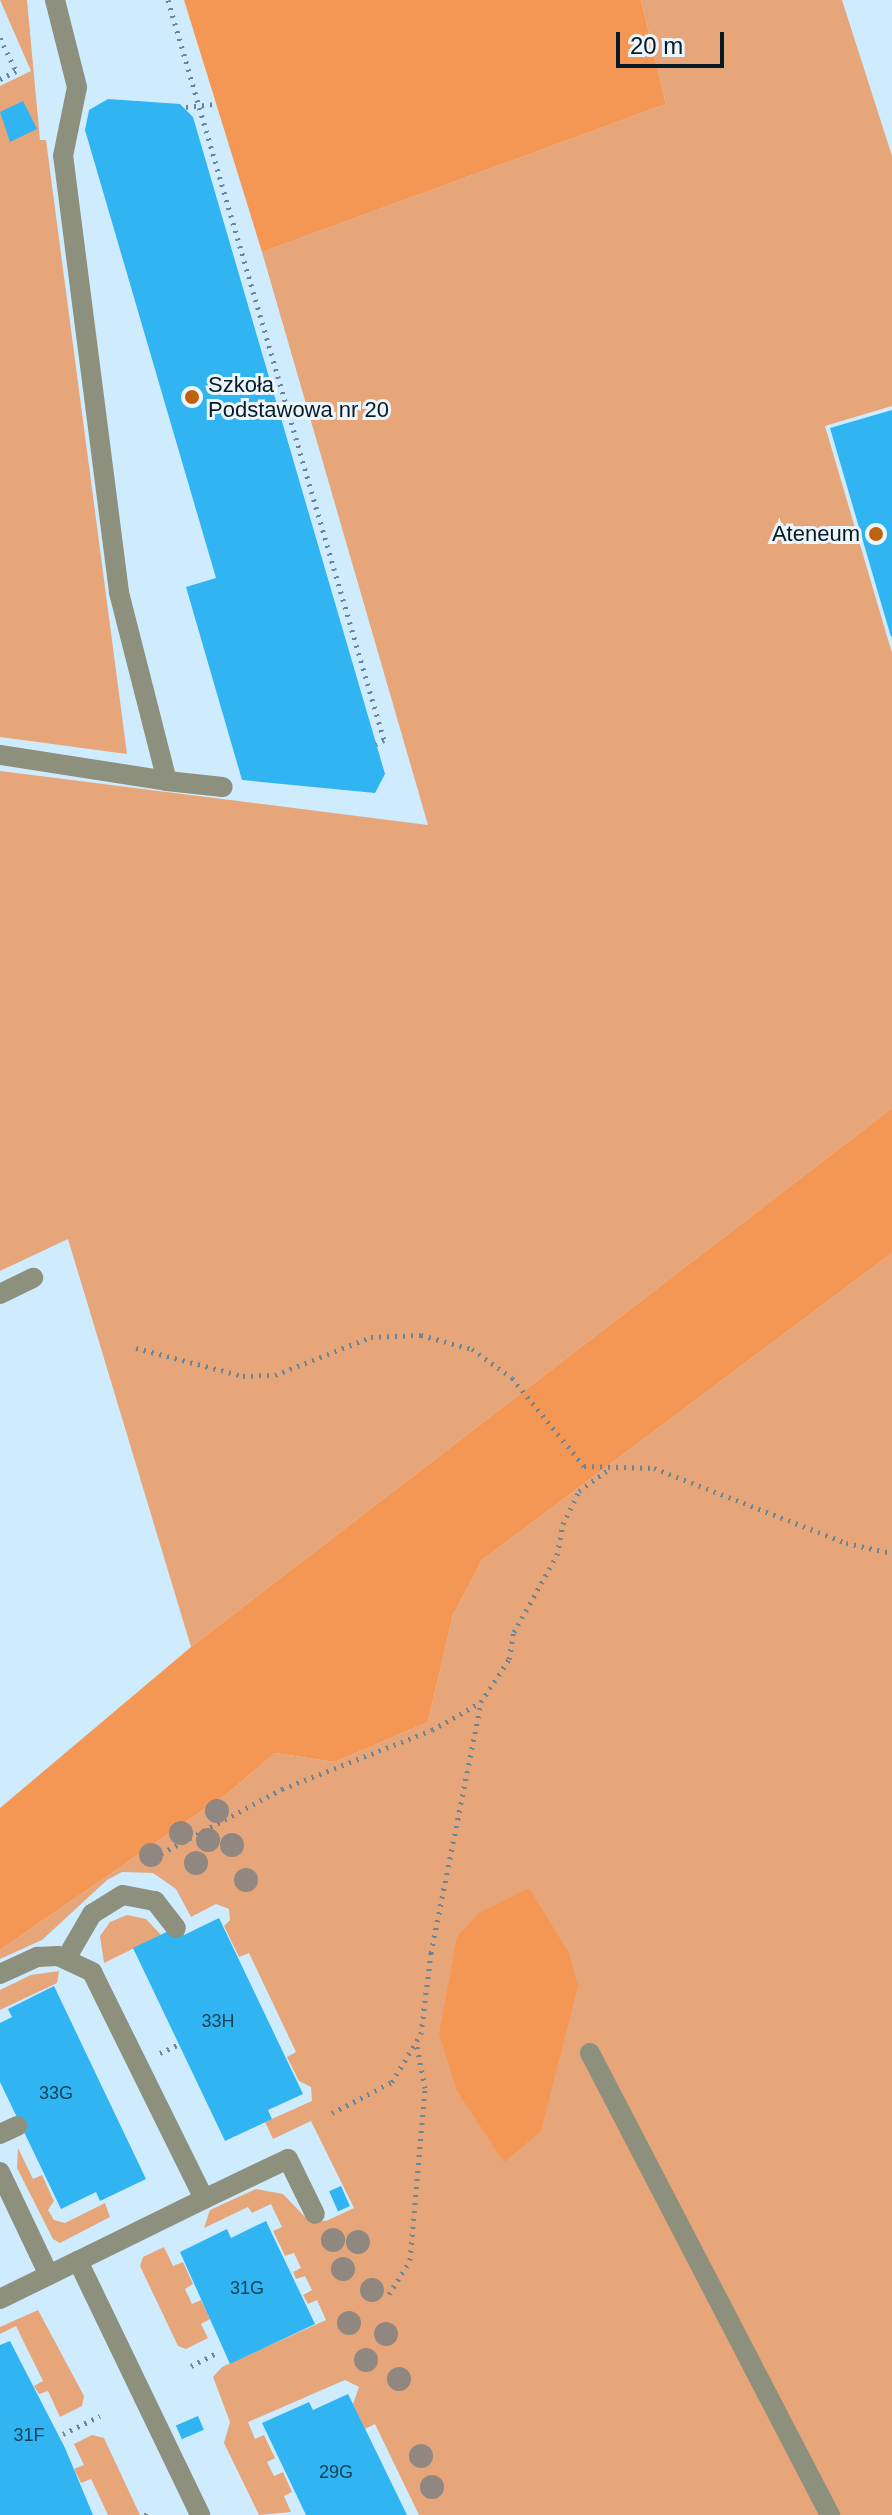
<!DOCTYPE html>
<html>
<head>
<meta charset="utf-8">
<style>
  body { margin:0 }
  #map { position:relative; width:892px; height:2515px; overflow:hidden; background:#cfecfe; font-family:Helvetica,sans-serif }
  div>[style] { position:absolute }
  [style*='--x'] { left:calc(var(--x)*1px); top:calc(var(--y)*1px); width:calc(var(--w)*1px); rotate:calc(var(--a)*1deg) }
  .green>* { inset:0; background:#e7a57a }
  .forest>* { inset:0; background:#f59754 }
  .building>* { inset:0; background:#30b5f2; transform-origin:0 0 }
  .path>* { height:5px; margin-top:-2.5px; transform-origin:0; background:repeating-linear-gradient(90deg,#6d8593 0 2px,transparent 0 8px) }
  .minor>* { height:20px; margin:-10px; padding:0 10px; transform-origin:10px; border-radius:10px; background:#8d907c }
  .trees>* { width:24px; height:24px; margin:-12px; border-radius:50%; background:#8f8780 }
  .dots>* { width:22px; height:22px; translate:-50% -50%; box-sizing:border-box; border:4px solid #ecf6fc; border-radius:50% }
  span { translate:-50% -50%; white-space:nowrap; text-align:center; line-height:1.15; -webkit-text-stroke:6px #ecf6fc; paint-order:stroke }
  .number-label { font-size:18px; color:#124258 }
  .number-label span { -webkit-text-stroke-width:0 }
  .poi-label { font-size:22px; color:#081b25 }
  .left { translate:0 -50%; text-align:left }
  .right { translate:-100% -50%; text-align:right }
  .scale { position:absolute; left:616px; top:32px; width:108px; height:36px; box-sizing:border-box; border:4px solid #081b25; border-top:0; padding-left:10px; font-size:24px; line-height:28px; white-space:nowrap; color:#081b25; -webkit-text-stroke:6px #ecf6fc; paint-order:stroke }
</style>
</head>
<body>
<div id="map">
  <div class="green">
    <div style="clip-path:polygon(0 0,27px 0,40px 140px,46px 140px,127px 754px,0 737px,0 86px,31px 71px)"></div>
    <div style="clip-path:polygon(641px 0,842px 0,892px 156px,892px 406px,825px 426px,892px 653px,892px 1108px,191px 1647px,68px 1239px,0 1271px,0 771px,428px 825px,262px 252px,666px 104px)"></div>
    <div style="clip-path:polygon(892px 1253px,892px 2515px,419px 2515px,375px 2424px,365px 2429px,353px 2404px,359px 2387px,345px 2380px,248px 2422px,255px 2439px,264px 2435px,275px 2458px,267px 2462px,274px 2476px,283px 2472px,292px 2492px,284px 2496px,291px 2512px,259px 2515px,224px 2443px,230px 2422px,213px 2377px,222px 2367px,326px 2320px,317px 2300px,308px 2304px,303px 2295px,312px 2290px,305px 2276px,296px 2279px,293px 2272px,301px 2268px,294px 2253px,285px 2256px,273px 2231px,282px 2227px,271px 2204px,252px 2213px,248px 2207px,204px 2228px,210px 2210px,256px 2189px,283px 2194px,307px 2219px,326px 2221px,354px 2208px,311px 2121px,273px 2139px,265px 2122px,312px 2101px,311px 2087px,299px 2081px,287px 2057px,296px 2052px,249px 1953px,239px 1957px,224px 1926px,230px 1920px,229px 1909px,216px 1904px,191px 1917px,176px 1889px,153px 1873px,122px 1872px,107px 1880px,42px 1940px,0 1959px,0 1950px,229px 1792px,275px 1753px,335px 1762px,428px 1722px,453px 1615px,482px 1560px)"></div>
    <div style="clip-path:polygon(127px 1915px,146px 1919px,161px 1935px,104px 1963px,100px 1936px,110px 1922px)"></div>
    <div style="clip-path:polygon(59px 1971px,57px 1983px,0 2010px,0 1990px,31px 1975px)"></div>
    <div style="clip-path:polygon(18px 2148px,33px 2179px,42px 2175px,54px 2201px,48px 2210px,54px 2220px,65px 2223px,105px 2203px,110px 2217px,60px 2243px,53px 2239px,17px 2168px)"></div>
    <div style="clip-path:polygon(164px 2247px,173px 2266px,183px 2262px,193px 2284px,185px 2289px,192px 2304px,201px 2300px,210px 2319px,201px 2324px,208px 2338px,186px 2349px,178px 2346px,140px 2266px,143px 2257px)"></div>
    <div style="clip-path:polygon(38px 2310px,84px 2396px,82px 2406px,60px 2417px,48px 2391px,39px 2394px,34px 2386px,43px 2381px,16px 2326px,0 2334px,0 2327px)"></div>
    <div style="clip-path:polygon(92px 2435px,104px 2438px,140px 2515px,108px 2515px,91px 2479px,81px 2483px,74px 2469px,84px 2465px,74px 2444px)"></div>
  </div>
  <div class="forest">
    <div style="clip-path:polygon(184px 0,641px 0,666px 104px,262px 252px)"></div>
    <div style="clip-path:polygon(892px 1108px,892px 1253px,482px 1560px,453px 1615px,428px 1722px,335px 1762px,275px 1753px,229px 1792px,0 1950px,0 1808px,191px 1647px)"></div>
    <div style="clip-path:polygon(529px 1888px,569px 1953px,578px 1986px,541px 2131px,504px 2162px,457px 2091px,439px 2034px,457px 1937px,479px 1913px)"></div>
  </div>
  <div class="building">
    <div style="clip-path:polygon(108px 99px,180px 104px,193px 117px,385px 774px,375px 793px,242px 780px,186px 587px,216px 578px,85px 130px,89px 110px)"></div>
    <div style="clip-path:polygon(23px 101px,37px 129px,10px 142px,0 112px)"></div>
    <div style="clip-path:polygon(892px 410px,892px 636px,891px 637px,830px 428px)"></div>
    <div style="clip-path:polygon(219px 1918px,303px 2094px,268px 2110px,272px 2119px,225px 2141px,133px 1948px,179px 1926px,184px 1935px)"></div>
    <div style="clip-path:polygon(54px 1986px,146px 2179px,100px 2201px,96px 2192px,61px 2209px,0 2082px,0 2023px,12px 2017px,8px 2009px)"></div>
    <div style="left:341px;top:2186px;width:22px;height:13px;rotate:66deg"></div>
    <div style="clip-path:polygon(266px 2221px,315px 2324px,230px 2364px,180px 2252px,227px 2229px,231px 2238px)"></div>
    <div style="clip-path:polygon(10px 2341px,65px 2448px,93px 2515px,0 2515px,0 2345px)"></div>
    <div style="clip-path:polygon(348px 2394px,353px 2404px,407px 2515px,306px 2515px,262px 2423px,309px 2402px,313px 2410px)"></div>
    <div style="left:198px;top:2416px;width:15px;height:24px;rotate:67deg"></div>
  </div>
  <div class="path">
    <div style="--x:168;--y:0;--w:771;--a:73.73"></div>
    <div style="--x:384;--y:740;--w:9;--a:153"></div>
    <div style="--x:0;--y:38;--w:37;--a:64"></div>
    <div style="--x:16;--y:71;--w:18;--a:153"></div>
    <div style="--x:186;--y:107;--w:30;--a:-6"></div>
    <div style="--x:136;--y:1348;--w:111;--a:14.7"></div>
    <div style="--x:243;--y:1376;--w:32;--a:-2"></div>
    <div style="--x:275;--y:1375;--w:103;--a:-21.6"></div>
    <div style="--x:371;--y:1337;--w:50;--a:-2.3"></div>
    <div style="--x:421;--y:1335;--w:53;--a:15.4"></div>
    <div style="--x:472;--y:1349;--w:49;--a:35.9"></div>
    <div style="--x:512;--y:1378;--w:114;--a:50.7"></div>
    <div style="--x:584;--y:1466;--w:70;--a:1.6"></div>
    <div style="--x:654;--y:1468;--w:206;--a:21.3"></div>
    <div style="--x:846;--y:1543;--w:47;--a:12.3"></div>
    <div style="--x:147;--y:1861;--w:153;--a:-28.1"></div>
    <div style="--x:282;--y:1789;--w:161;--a:-21.5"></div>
    <div style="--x:432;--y:1730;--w:56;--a:-29.7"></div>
    <div style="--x:481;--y:1702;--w:51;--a:-56.9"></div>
    <div style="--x:509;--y:1659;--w:27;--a:-80"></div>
    <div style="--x:514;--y:1632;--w:88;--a:-60.8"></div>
    <div style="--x:557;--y:1555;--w:32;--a:-79"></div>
    <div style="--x:563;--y:1524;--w:37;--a:-64"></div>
    <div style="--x:579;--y:1491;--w:36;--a:-36"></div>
    <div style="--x:160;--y:2053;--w:19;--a:-25"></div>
    <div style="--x:332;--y:2113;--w:68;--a:-27.3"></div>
    <div style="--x:392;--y:2082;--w:56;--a:-58.9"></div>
    <div style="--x:421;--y:2034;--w:82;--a:-83"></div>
    <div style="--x:431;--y:1953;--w:255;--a:-78.7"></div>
    <div style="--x:389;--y:2294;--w:40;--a:-58"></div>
    <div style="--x:410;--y:2260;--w:173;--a:-85"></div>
    <div style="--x:425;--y:2088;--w:43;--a:-100.8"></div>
    <div style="--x:191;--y:2366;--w:31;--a:-27"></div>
    <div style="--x:63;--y:2434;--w:41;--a:-25.9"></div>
    <div style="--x:146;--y:2515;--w:2;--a:-63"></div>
  </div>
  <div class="minor">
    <div style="--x:0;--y:755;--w:169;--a:8.8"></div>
    <div style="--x:167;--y:781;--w:195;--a:-104.3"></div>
    <div style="--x:119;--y:592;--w:440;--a:-97.3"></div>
    <div style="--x:63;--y:156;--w:70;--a:-78.5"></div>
    <div style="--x:77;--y:87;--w:90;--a:-104.2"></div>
    <div style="--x:167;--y:781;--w:56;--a:6.1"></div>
    <div style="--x:0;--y:1294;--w:37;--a:-26"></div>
    <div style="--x:67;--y:1957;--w:50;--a:-59.8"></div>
    <div style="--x:92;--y:1914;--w:36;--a:-32"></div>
    <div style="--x:123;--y:1895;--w:33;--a:11"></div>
    <div style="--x:155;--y:1901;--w:34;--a:52"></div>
    <div style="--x:0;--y:1974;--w:41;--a:-24.7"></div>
    <div style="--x:37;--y:1957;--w:21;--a:-3"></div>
    <div style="--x:58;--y:1956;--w:38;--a:25"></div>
    <div style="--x:92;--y:1972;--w:253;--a:63.7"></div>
    <div style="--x:204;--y:2199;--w:140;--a:153.8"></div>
    <div style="--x:590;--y:2053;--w:521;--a:62.55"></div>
    <div style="--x:0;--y:2134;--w:19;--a:-25"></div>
    <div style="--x:0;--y:2172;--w:114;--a:64.6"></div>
    <div style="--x:204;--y:2199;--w:93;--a:-25.5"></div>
    <div style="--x:288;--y:2159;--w:61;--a:63.9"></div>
    <div style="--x:0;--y:2299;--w:87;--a:-26"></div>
    <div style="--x:78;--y:2261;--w:282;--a:64.3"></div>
  </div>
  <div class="trees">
    <div style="left:217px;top:1811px"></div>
    <div style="left:181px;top:1833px"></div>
    <div style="left:208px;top:1840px"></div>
    <div style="left:232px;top:1845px"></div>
    <div style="left:151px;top:1855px"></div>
    <div style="left:196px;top:1863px"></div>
    <div style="left:246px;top:1880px"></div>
    <div style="left:333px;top:2240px"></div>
    <div style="left:358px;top:2242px"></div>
    <div style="left:343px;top:2269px"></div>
    <div style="left:372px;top:2290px"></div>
    <div style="left:349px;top:2323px"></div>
    <div style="left:386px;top:2334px"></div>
    <div style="left:366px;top:2360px"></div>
    <div style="left:399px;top:2379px"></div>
    <div style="left:421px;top:2456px"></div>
    <div style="left:432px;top:2487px"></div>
  </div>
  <div class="dots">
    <div style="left:192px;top:397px;background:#be620f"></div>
    <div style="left:876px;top:534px;background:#be620f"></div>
  </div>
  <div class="number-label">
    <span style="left:218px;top:2021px">33H</span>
    <span style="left:56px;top:2093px">33G</span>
    <span style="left:247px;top:2288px">31G</span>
    <span style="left:29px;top:2435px">31F</span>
    <span style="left:336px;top:2472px">29G</span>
  </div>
  <div class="poi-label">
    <span class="left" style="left:208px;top:397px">Szkoła<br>Podstawowa nr 20</span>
    <span class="right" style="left:860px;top:534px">Ateneum</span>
  </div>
  <div class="scale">20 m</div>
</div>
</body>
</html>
